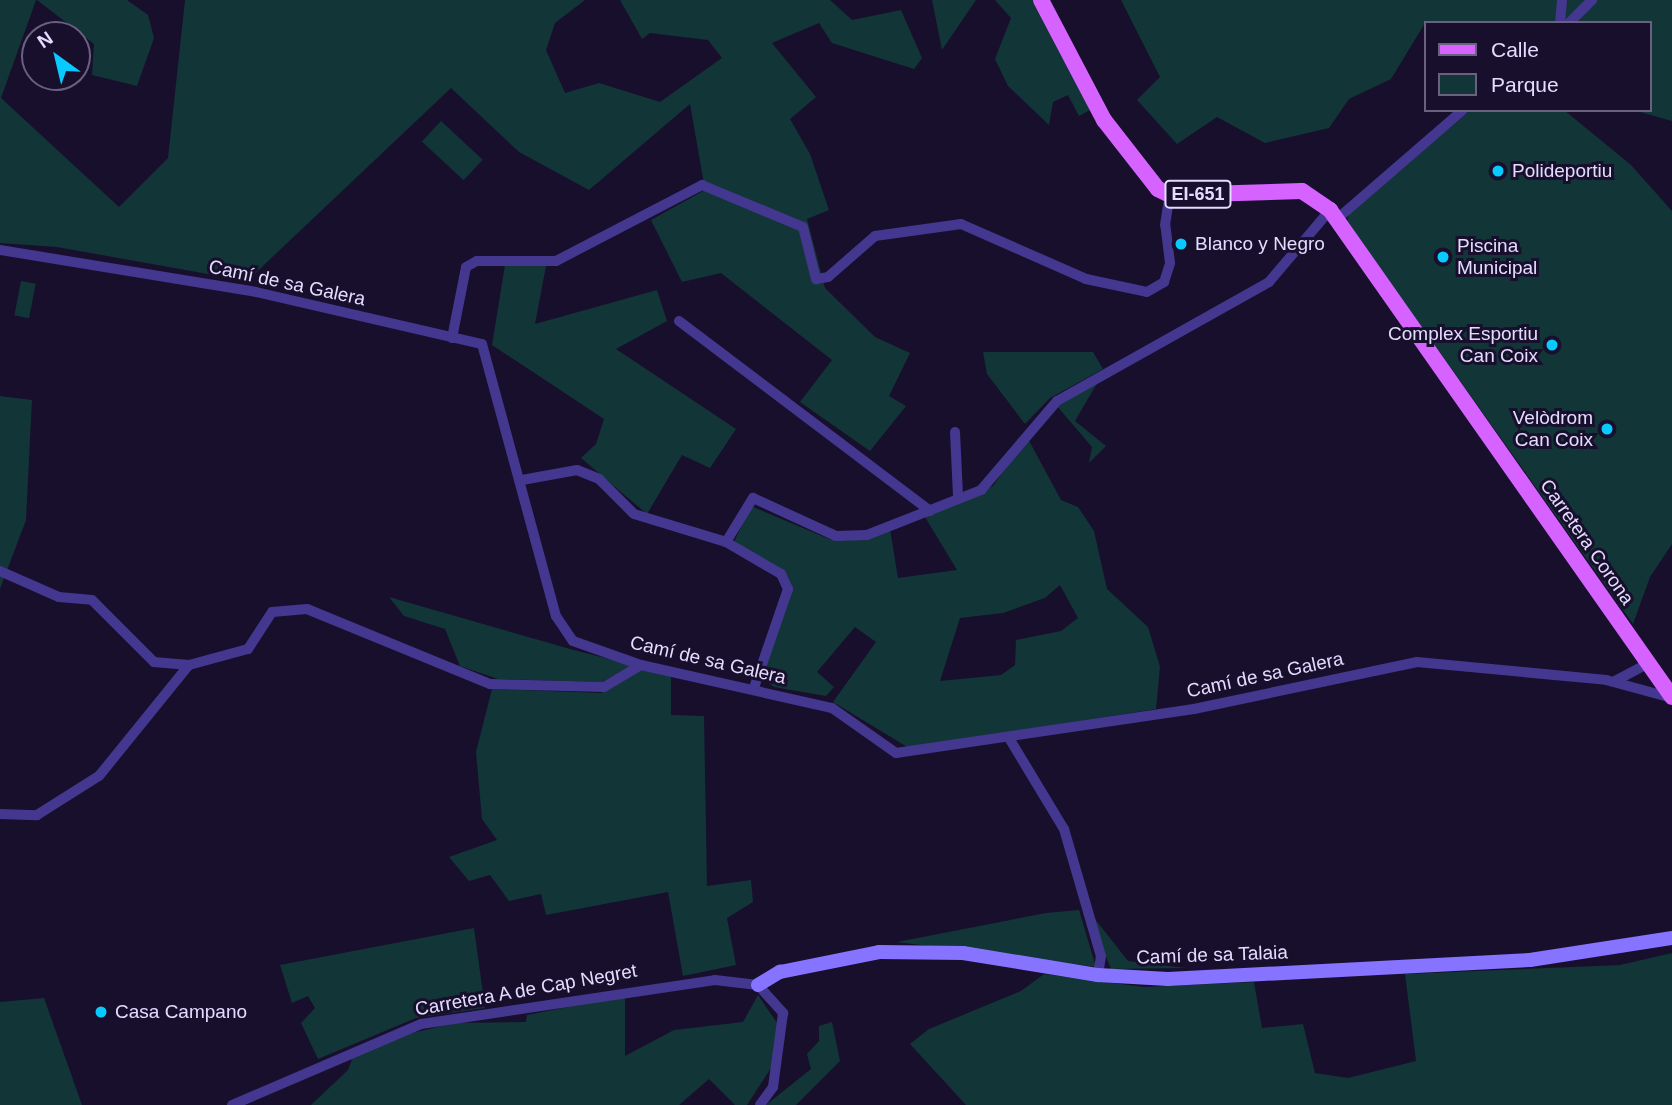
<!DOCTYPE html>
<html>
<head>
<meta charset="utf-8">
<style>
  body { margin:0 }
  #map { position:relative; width:1672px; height:1105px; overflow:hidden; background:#180f2d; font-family:Helvetica,sans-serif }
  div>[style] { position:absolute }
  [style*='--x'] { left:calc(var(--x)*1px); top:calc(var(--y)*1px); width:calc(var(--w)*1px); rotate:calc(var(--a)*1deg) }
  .green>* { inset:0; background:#123538; transform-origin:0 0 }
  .street>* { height:10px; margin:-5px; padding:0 5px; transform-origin:5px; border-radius:5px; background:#443790 }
  .secondary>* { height:14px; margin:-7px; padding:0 7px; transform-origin:7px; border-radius:7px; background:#8673ff }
  .primary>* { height:16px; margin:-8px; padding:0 8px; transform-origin:8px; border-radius:8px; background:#d663ff }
  .dots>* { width:19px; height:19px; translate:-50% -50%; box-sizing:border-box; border:4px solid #180f2d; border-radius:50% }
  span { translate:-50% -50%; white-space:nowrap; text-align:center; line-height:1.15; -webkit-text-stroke:6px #180f2d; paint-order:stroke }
  .shield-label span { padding:2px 5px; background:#180f2d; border:2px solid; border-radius:5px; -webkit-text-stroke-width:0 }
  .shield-label { font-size:18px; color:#e4dcff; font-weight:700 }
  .poi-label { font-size:19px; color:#e4dcff }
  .left { translate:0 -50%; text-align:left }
  .right { translate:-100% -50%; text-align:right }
  .street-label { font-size:19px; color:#e4dcff }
  .legend { position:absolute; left:1424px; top:21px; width:228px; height:91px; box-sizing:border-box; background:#180f2d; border:2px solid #6a6181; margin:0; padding:9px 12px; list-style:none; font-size:21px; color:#e4dcff }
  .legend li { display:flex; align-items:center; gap:14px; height:35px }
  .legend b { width:35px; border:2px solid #6a6181 }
  .north { position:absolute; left:21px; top:21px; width:70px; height:70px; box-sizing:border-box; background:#180f2d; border:2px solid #6a6181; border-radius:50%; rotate:326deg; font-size:19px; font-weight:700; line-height:28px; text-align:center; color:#e4dcff }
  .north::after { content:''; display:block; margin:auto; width:24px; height:32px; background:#08caff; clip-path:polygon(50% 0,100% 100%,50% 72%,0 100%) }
</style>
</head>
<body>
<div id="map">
  <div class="green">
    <div style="clip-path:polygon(0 0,36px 0,1px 98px,119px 207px,168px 158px,185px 0,585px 0,555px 23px,546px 50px,565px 93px,599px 83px,660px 102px,722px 58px,708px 40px,650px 33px,642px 39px,620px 0,830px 0,852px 20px,901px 10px,922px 58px,914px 69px,832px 43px,819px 23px,772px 43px,816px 97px,790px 119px,810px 154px,829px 210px,807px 219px,825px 288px,875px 337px,910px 353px,889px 396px,906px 406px,870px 451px,800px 402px,832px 360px,721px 273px,682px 282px,651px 220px,705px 190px,690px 104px,589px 190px,519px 152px,451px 88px,247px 281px,57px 247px,0 243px)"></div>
    <div style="clip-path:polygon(37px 0,127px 0,148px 15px,154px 38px,137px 86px,92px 75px,94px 44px)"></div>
    <div style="clip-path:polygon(932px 0,976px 0,942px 50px)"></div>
    <div style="clip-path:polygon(995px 0,1036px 0,1090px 110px,1079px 116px,1068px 95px,1053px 102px,1049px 125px,1008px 86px,995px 59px,1011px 18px)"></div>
    <div style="clip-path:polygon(1121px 0,1672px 0,1672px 121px,1633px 110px,1649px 110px,1649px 23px,1425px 23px,1391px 79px,1349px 99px,1329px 128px,1265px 143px,1217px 117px,1177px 144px,1137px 100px,1160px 77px)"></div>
    <div style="clip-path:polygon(1471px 110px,1564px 110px,1631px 165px,1672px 211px,1672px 544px,1650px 577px,1633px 624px,1347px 222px,1349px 213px)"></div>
    <div style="left:441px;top:121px;width:57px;height:28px;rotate:43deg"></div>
    <div style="clip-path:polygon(505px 265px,546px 266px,535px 324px,657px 290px,667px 321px,616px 349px,736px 429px,710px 468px,682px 455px,647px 514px,581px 458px,596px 444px,604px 419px,492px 345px)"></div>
    <div style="left:21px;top:281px;width:15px;height:35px;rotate:11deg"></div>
    <div style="clip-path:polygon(983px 352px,1093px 352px,1103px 369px,1050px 398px,1025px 424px,987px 374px)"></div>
    <div style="clip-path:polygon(1099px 380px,1075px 421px,1106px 446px,1089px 463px,1092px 447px,1056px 405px)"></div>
    <div style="clip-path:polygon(0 396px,32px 400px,26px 520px,0 589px)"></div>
    <div style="clip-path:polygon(evenodd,1027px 437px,1061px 500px,1078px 507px,1094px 531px,1107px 589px,1148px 627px,1160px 667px,1156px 709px,909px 748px,833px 702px,876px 642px,855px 627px,817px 672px,834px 687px,826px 696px,774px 687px,762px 678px,790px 589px,783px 573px,734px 542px,751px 506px,829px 539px,855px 540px,890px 529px,898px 578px,957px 570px,925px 517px,993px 486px,1027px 437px,1060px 585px,1078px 618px,1061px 631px,1016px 640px,1015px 665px,1001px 675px,940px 681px,960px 618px,1003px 613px,1045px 598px,1060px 585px)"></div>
    <div style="clip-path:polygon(389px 597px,570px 649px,632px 665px,602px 682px,498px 679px,460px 666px,445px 629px,404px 616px)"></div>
    <div style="clip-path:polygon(643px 667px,671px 674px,671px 715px,704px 716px,707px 886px,751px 880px,753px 902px,727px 918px,736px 965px,683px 976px,668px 892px,546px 915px,541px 894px,509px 901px,490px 875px,469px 881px,449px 857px,497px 840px,482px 819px,476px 752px,492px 689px,601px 693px)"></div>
    <div style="clip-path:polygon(1087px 909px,1128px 961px,1186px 968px,1111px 969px)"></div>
    <div style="clip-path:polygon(1079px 910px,1096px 967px,897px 942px,1046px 913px)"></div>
    <div style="clip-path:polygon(474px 928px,485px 1008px,416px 1018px,318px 1059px,301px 1023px,315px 1008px,308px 996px,292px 1003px,280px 965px)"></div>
    <div style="clip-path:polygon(1672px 953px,1672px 1105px,966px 1105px,910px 1044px,929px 1029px,1021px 991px,1044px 974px,1144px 987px,1254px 982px,1262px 1028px,1303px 1024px,1315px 1073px,1348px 1078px,1416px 1061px,1405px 974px,1620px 965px)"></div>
    <div style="clip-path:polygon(758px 995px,777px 1023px,771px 1068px,747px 1105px,735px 1105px,709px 1079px,679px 1105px,311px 1105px,348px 1070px,353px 1057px,403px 1035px,455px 1023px,526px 1022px,527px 1015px,625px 996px,625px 1056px,674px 1030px,743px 1022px)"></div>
    <div style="clip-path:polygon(44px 998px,82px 1105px,0 1105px,0 1002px)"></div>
    <div style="clip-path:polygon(832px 1022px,840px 1061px,796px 1105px,766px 1105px,811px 1069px,807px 1054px,819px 1041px,819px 1026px)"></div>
  </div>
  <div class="street">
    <div style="--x:1560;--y:23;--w:23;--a:-85"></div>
    <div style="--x:1569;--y:23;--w:33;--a:-45"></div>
    <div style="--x:1337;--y:219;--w:167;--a:-40.9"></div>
    <div style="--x:0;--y:250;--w:259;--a:9.3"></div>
    <div style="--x:256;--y:292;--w:232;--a:13"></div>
    <div style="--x:482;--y:344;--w:282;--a:74.8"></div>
    <div style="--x:556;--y:616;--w:30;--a:56"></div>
    <div style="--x:573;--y:641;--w:72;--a:19.4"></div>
    <div style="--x:641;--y:665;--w:196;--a:12.7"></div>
    <div style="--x:832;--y:708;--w:78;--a:35.1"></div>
    <div style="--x:896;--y:753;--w:301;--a:-8.4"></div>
    <div style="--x:1194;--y:709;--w:228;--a:-11.9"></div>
    <div style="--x:1417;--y:662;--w:190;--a:5.4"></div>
    <div style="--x:1606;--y:680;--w:61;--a:15.2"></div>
    <div style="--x:679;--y:321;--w:315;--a:37.1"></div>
    <div style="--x:452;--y:338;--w:72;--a:-78.8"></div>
    <div style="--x:466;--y:267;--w:13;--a:-29"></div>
    <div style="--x:477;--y:261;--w:79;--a:0"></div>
    <div style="--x:556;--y:261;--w:165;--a:-27.5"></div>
    <div style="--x:702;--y:185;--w:109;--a:22.6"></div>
    <div style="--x:803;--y:227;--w:54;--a:76"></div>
    <div style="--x:816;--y:279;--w:12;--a:-9"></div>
    <div style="--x:828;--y:277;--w:62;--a:-41.1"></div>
    <div style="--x:875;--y:236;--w:87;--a:-7.9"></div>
    <div style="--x:961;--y:224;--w:137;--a:23.7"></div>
    <div style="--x:1086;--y:279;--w:62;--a:12"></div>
    <div style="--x:1147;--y:292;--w:20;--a:-30"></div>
    <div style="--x:1164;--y:282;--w:20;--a:-72"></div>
    <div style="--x:1170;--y:263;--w:38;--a:-97"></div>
    <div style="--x:1165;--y:225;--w:30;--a:-81"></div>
    <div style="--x:955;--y:432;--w:63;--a:87.3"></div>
    <div style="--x:522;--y:480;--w:56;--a:-10.3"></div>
    <div style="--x:577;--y:470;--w:24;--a:22"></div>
    <div style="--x:599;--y:479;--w:49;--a:45"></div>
    <div style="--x:634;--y:514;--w:96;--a:16.9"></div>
    <div style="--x:726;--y:542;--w:64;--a:30.2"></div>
    <div style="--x:781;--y:574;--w:17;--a:65"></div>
    <div style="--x:788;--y:589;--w:105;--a:109"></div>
    <div style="--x:726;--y:542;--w:52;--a:-58.5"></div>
    <div style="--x:753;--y:498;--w:91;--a:24.6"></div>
    <div style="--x:836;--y:536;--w:31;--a:-2"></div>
    <div style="--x:867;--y:535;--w:123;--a:-21.5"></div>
    <div style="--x:981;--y:490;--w:117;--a:-49.5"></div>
    <div style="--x:1057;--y:401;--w:243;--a:-29.3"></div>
    <div style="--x:1269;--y:282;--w:94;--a:-49.7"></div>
    <div style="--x:0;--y:571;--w:64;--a:23.8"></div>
    <div style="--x:59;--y:597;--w:33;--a:5"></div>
    <div style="--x:92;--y:600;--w:88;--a:45"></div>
    <div style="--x:154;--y:662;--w:35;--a:5"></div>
    <div style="--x:189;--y:665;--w:61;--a:-15.2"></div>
    <div style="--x:248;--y:649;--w:44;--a:-57"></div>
    <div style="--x:272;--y:612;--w:35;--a:-5"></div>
    <div style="--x:307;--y:609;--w:198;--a:22.3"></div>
    <div style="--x:490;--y:684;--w:114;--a:1.5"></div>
    <div style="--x:604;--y:687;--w:43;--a:-30.7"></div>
    <div style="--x:1615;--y:681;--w:36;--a:-28"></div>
    <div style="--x:1009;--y:738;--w:106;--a:58.9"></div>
    <div style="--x:1064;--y:829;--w:132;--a:73.8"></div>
    <div style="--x:1101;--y:956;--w:19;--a:99"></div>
    <div style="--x:0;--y:814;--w:37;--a:2"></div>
    <div style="--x:37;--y:815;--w:73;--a:-32.2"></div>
    <div style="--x:99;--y:776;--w:143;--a:-51"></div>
    <div style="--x:232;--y:1105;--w:206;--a:-23.2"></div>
    <div style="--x:421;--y:1024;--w:297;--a:-8.5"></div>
    <div style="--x:715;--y:980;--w:43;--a:6.6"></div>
    <div style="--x:758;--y:985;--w:38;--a:48"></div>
    <div style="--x:783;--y:1013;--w:75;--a:97.7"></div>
    <div style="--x:773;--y:1087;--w:22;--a:126"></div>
  </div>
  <div class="secondary">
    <div style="--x:758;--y:985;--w:26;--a:-31"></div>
    <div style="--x:780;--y:972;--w:101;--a:-11.4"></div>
    <div style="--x:879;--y:952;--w:84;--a:0.7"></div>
    <div style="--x:963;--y:953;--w:137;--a:9.3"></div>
    <div style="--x:1098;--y:975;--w:70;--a:3.3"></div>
    <div style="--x:1168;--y:979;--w:362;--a:-3"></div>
    <div style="--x:1530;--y:960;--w:144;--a:-8.8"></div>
  </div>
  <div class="primary">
    <div style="--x:1041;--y:0;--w:136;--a:62.3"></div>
    <div style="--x:1104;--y:120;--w:88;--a:52"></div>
    <div style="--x:1158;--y:189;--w:13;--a:27"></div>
    <div style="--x:1170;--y:195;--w:132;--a:-1.7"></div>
    <div style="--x:1302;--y:191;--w:34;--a:34"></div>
    <div style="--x:1330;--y:210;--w:595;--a:54.92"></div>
  </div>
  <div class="dots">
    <div style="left:1498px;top:171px;background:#08caff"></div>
    <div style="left:1181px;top:244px;background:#08caff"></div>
    <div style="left:1443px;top:257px;background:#08caff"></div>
    <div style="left:1552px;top:345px;background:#08caff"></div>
    <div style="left:1607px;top:429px;background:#08caff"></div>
    <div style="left:101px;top:1012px;background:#08caff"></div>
  </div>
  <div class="shield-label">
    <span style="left:1198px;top:194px">EI-651</span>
  </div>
  <div class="poi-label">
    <span class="left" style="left:1512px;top:171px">Polideportiu</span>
    <span class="left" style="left:1195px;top:244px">Blanco y Negro</span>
    <span class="left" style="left:1457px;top:257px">Piscina<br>Municipal</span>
    <span class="right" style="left:1538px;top:345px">Complex Esportiu<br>Can Coix</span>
    <span class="right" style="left:1593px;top:429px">Velòdrom<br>Can Coix</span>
    <span class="left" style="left:115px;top:1012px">Casa Campano</span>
  </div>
  <div class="street-label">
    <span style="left:287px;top:283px;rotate:12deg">Camí de sa Galera</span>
    <span style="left:1587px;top:542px;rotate:55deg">Carretera Corona</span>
    <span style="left:708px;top:660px;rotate:13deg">Camí de sa Galera</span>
    <span style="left:1265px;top:675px;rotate:-12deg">Camí de sa Galera</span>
    <span style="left:1212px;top:955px;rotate:-2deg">Camí de sa Talaia</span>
    <span style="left:526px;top:990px;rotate:-10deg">Carretera A de Cap Negret</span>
  </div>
  <ul class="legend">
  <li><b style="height:9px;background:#d663ff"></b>Calle</li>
  <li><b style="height:19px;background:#123538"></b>Parque</li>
  </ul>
  <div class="north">N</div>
</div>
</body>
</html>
